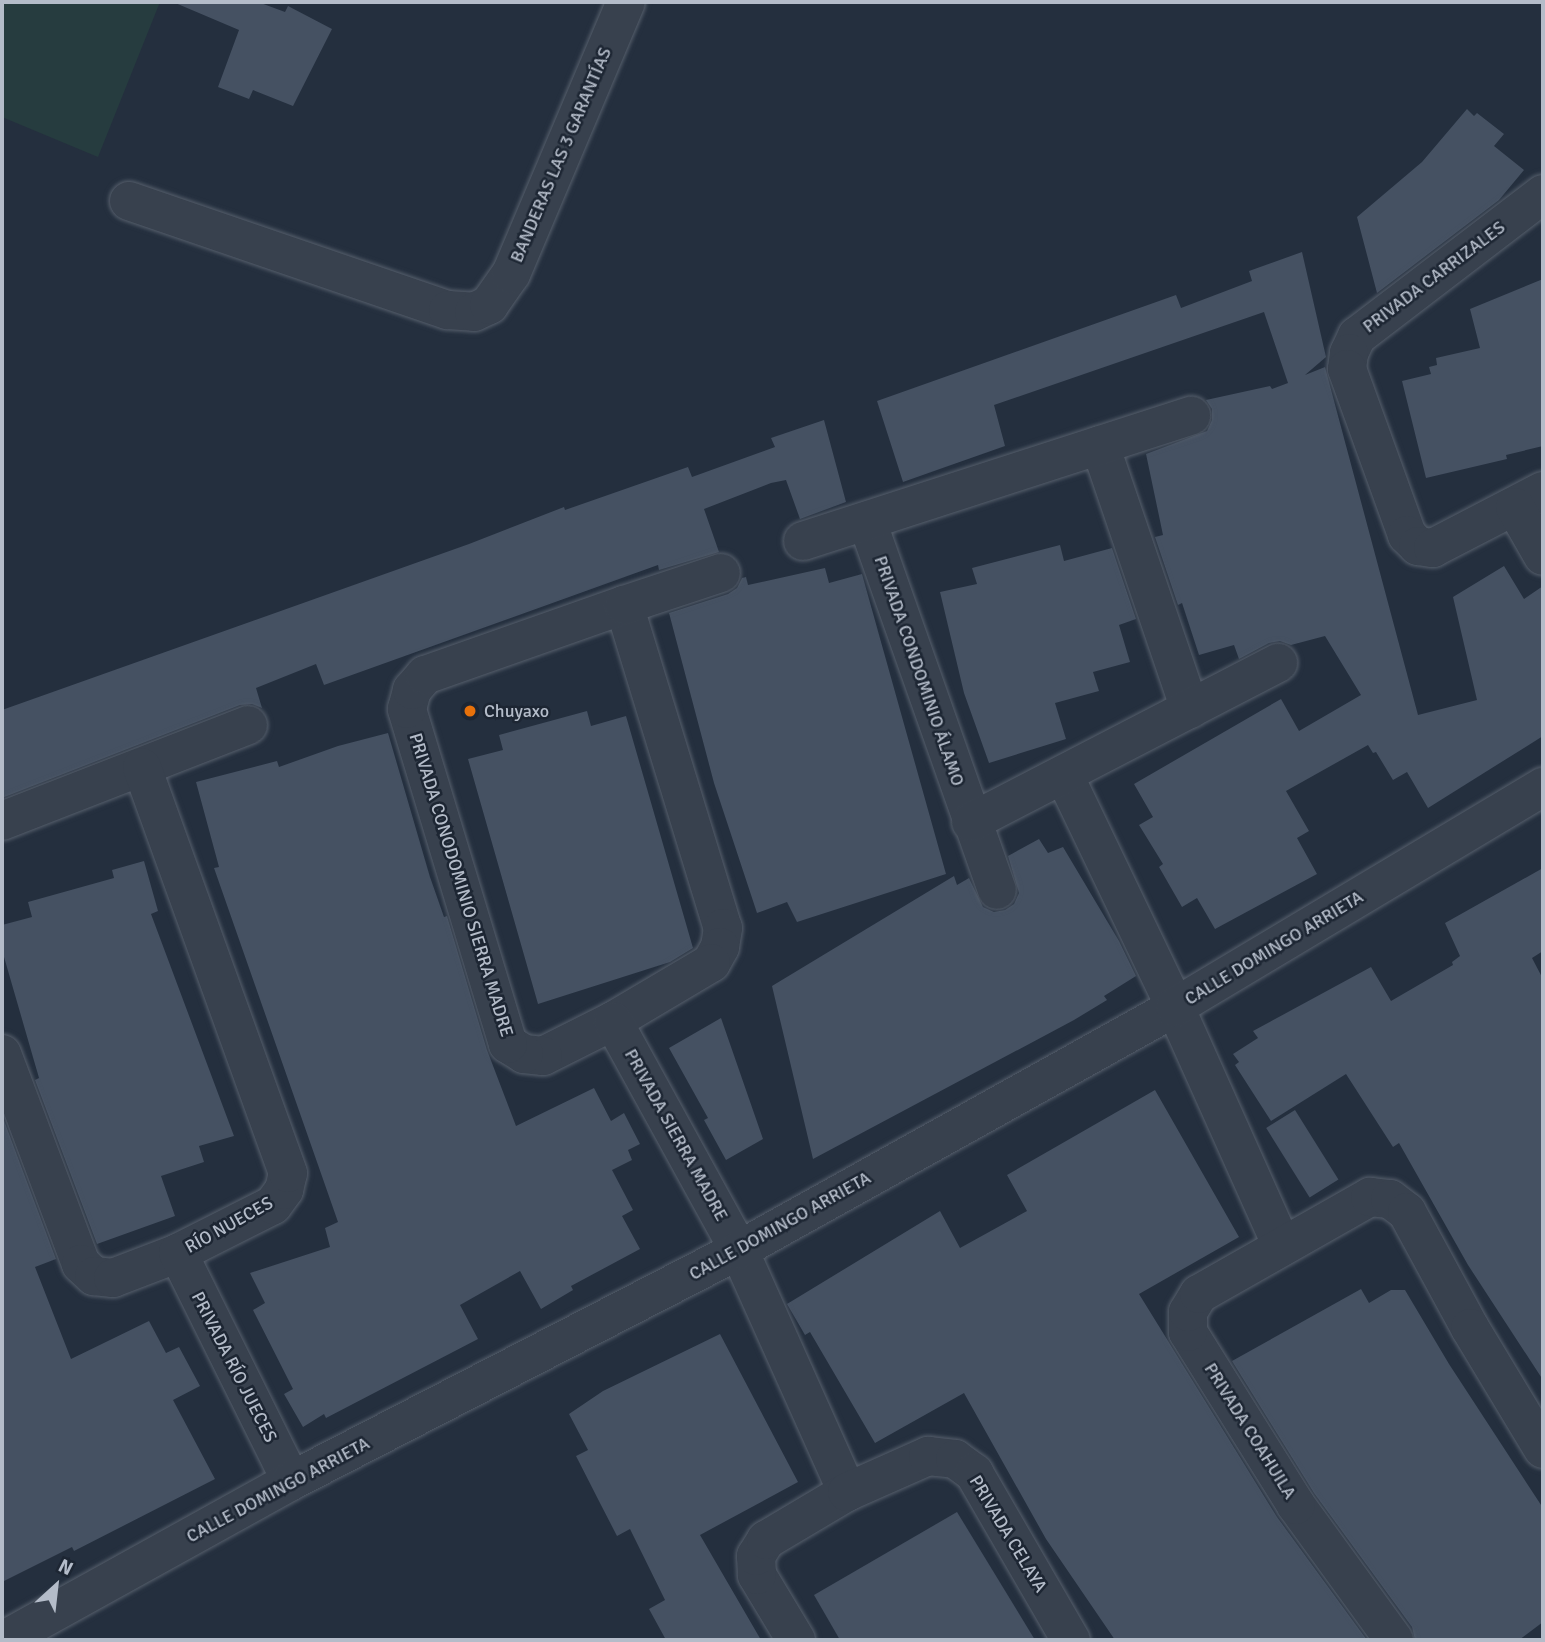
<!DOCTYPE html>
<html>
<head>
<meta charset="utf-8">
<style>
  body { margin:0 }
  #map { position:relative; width:1545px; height:1642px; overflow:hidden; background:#242f3e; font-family:Signika,sans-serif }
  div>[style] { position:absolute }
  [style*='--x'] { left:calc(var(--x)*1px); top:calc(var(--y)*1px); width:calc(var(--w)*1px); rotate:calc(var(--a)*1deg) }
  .green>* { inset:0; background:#263c3f }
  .building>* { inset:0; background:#455162; transform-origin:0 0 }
  .roads { filter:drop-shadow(0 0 2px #565f6c) drop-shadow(0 0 2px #565f6c) }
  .minor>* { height:38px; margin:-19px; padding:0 19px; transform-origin:19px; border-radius:19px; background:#38414e }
  .tertiary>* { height:38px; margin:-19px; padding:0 19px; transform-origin:19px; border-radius:19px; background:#38414e }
  .dots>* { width:19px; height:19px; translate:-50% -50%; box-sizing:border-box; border:4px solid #1d2633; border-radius:50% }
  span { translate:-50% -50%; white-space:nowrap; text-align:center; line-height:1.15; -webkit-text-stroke:5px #1d2633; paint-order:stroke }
  .street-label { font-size:18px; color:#b4bcc9 }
  .poi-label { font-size:18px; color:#b4bcc9 }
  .left { translate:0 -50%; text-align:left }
  .frame { position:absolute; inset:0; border:4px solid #b4bcc9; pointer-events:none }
  .north { position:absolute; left:21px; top:1551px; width:70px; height:70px; -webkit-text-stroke:5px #1d2633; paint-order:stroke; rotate:27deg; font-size:19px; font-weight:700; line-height:28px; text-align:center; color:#b4bcc9 }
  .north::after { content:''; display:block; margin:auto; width:24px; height:32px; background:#b4bcc9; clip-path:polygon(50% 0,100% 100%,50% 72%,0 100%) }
</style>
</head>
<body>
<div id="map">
  <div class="green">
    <div style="clip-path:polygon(2px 2px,160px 2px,98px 157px,2px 117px)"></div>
  </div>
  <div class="building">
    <div style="clip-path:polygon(173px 2px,258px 2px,285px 12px,288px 6px,332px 29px,293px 106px,253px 90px,249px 99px,218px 87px,239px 30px)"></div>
    <div style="clip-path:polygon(1467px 109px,1474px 116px,1477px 113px,1504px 134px,1494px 146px,1524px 170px,1499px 200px,1377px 293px,1357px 217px,1422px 162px)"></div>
    <div style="clip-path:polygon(1302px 252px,1326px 357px,1305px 375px,1325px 367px,1418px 715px,1477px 700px,1453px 597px,1504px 566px,1524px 599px,1543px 586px,1543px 736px,1428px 808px,1407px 772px,1393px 780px,1376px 752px,1373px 753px,1368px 745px,1286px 791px,1309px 831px,1297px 838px,1317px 874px,1215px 929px,1197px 898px,1182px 907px,1159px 867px,1163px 864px,1139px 825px,1153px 817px,1134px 784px,1281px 699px,1299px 731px,1361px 695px,1325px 636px,1291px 645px,1280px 641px,1269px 643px,1239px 659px,1234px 645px,1199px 655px,1182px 603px,1178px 605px,1155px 537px,1163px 535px,1146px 454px,1207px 431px,1212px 420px,1212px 409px,1206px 400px,1270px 386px,1272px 389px,1288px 383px,1264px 312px,994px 405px,1005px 446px,903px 482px,877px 401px,1176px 295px,1181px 308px,1252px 281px,1249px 271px)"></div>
    <div style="clip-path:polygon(1543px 279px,1543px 446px,1506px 455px,1507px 459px,1426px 478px,1402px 381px,1431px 374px,1429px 367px,1437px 365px,1436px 358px,1480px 348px,1470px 309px)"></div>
    <div style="clip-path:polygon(824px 420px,846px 502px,800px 519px,786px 480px,771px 483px,704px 509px,719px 552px,659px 570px,658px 565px,324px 685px,316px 664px,256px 688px,262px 708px,252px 704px,240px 705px,2px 798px,2px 710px,469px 544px,564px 507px,565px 510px,688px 467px,692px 477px,775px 447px,771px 438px)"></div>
    <div style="clip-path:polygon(1060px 545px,1064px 561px,1112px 548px,1136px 619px,1119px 625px,1130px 662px,1093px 672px,1099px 691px,1055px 703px,1066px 739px,989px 763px,964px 693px,940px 592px,977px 584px,972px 568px)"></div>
    <div style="clip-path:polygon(825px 568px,829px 583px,862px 574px,946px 874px,797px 922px,787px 902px,757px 913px,714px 783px,669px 613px,728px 594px,737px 588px,742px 578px,746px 577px,748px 585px)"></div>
    <div style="clip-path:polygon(587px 711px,591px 726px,626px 716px,693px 948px,670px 962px,538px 1004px,468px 759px,503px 750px,499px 735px)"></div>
    <div style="clip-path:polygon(388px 733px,430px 877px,444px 917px,447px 916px,487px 1050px,516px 1126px,594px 1088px,611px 1121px,624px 1113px,640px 1144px,628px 1150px,632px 1160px,612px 1170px,633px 1210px,622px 1216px,640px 1249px,571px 1286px,573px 1290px,541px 1309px,520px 1271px,460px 1305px,478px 1339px,326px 1418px,324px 1414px,303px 1427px,284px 1394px,293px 1389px,253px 1310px,265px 1303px,250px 1273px,330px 1247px,325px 1228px,338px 1222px,214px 868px,219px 867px,196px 782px,277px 761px,279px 767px,338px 746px)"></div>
    <div style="clip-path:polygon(1039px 839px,1048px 853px,1063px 847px,1119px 941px,1136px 976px,1104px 996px,1107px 1000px,1074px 1020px,813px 1159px,772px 986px,954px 876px,957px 885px,969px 878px,983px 907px,994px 912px,1005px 910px,1014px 904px,1019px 893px,1008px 856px)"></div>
    <div style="clip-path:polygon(144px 861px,158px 911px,151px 914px,234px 1136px,199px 1146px,204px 1162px,161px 1176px,175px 1216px,97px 1244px,35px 1080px,39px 1078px,2px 950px,2px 925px,32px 917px,28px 902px,114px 878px,112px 870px)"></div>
    <div style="clip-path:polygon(1543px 868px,1543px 951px,1532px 958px,1543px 979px,1543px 1380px,1468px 1265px,1399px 1143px,1393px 1147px,1346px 1074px,1271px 1121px,1235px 1065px,1239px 1062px,1233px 1054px,1258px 1038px,1253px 1031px,1371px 967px,1391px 1001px,1453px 965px,1452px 962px,1460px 956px,1445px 923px)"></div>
    <div style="clip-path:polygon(721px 1018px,763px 1139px,726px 1160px,704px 1120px,708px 1118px,669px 1048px)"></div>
    <div style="clip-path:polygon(1155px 1090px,1239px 1237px,1139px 1294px,1277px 1517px,1367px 1640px,1115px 1640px,1046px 1539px,964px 1393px,875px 1443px,810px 1332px,805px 1335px,787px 1304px,940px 1211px,960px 1248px,1027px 1211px,1007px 1175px)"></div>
    <div style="left:1295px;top:1110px;width:82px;height:34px;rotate:58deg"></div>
    <div style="clip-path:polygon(2px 1115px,56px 1259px,35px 1267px,71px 1359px,149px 1321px,166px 1353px,179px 1347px,200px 1386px,173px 1400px,215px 1479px,74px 1551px,72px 1547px,2px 1582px)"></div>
    <div style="clip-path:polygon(1361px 1289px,1369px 1303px,1391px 1290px,1405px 1290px,1449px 1364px,1543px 1508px,1543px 1622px,1519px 1640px,1415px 1640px,1412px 1627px,1314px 1493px,1232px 1361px)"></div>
    <div style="clip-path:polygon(720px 1334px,798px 1482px,700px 1535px,761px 1640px,666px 1640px,649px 1609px,665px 1600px,630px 1529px,617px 1536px,601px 1505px,576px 1456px,588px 1450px,569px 1414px,603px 1391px)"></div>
    <div style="clip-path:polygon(957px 1512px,1035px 1640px,840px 1640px,814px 1595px)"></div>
  </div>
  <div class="roads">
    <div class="minor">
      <div style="--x:1543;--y:194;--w:234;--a:142.6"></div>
      <div style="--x:1357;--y:336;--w:19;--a:115"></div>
      <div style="--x:1349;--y:353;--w:16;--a:97"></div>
      <div style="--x:1347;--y:369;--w:177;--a:70.1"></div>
      <div style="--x:1407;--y:535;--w:16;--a:45"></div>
      <div style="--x:1418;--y:546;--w:15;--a:8"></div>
      <div style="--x:1433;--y:548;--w:124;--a:-27.4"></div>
      <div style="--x:129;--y:201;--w:337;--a:18.9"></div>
      <div style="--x:448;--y:310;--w:26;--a:4"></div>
      <div style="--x:474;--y:312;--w:17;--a:-25"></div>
      <div style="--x:489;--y:305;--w:38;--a:-55"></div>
      <div style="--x:511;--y:274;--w:295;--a:-67.1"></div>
      <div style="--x:1100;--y:445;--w:279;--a:71.2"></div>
      <div style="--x:1515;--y:507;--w:56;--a:60.3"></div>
      <div style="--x:867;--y:521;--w:391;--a:70.6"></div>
      <div style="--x:803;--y:541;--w:408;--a:-17.9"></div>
      <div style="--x:624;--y:605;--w:338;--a:73"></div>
      <div style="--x:723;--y:928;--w:19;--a:99"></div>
      <div style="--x:720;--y:947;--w:18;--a:119"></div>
      <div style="--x:711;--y:963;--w:114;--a:149.4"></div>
      <div style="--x:613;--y:1021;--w:78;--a:153.4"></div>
      <div style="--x:543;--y:1056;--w:19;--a:-174"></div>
      <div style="--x:524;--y:1054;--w:19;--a:-148"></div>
      <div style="--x:508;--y:1044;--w:350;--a:-106.8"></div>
      <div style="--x:407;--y:709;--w:20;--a:-75"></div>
      <div style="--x:412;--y:690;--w:20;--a:-49"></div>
      <div style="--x:425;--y:675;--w:211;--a:-19.4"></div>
      <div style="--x:624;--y:605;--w:102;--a:-18.3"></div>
      <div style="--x:1064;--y:775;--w:257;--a:64.4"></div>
      <div style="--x:1175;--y:1007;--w:262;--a:65.9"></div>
      <div style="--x:2;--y:821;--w:264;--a:-21.3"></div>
      <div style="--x:971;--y:822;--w:346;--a:-27.4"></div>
      <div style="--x:613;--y:1021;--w:261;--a:61.2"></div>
      <div style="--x:739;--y:1250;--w:265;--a:65.9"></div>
      <div style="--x:2;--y:1054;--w:224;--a:69.4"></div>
      <div style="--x:81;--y:1264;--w:18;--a:43"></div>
      <div style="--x:94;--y:1276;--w:19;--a:6"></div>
      <div style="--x:113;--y:1278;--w:70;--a:-21"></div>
      <div style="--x:178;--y:1253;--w:106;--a:-26.8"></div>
      <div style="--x:273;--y:1205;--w:19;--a:-54"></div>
      <div style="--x:284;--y:1190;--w:17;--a:-77"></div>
      <div style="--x:288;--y:1173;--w:431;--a:-109.8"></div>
      <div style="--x:178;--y:1253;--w:254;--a:63.6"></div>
      <div style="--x:796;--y:1640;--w:76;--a:-121"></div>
      <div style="--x:757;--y:1575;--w:19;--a:-93"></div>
      <div style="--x:756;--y:1556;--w:19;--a:-58"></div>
      <div style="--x:766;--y:1540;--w:94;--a:-30.7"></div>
      <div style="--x:847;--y:1492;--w:89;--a:-24"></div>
      <div style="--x:928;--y:1456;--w:27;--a:6"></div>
      <div style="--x:955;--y:1459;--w:24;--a:36"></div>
      <div style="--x:974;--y:1473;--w:193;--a:59.9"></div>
      <div style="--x:1394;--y:1640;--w:167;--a:-126"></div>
      <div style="--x:1296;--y:1505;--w:204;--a:-122"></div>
      <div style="--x:1188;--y:1332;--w:20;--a:-90"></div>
      <div style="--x:1188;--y:1312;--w:21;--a:-59"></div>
      <div style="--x:1199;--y:1294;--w:197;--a:-29.6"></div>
      <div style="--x:1370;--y:1197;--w:20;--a:6"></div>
      <div style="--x:1390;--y:1199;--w:21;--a:37"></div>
      <div style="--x:1407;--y:1212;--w:132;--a:61.5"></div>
      <div style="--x:1470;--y:1328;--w:141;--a:58.9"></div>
    </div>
    <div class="tertiary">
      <div style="--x:4;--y:1640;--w:328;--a:-29"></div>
      <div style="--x:291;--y:1481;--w:504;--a:-27.28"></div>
      <div style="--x:739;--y:1250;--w:499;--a:-29.1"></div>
      <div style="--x:1175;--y:1007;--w:429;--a:-30.9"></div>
    </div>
  </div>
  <div class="dots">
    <div style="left:470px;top:711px;background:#e8710a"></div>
  </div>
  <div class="street-label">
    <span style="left:561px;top:155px;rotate:-67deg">BANDERAS LAS 3 GARANTÍAS</span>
    <span style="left:1434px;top:277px;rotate:-37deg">PRIVADA CARRIZALES</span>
    <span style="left:919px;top:671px;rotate:71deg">PRIVADA CONDOMINIO ÁLAMO</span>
    <span style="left:461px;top:885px;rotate:73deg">PRIVADA CONODOMINIO SIERRA MADRE</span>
    <span style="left:1274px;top:948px;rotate:-31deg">CALLE DOMINGO ARRIETA</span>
    <span style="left:676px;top:1135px;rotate:61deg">PRIVADA SIERRA MADRE</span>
    <span style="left:229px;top:1225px;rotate:-29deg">RÍO NUECES</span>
    <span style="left:780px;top:1226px;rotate:-29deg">CALLE DOMINGO ARRIETA</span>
    <span style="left:234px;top:1367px;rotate:63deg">PRIVADA RÍO JUECES</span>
    <span style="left:1250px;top:1431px;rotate:58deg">PRIVADA COAHUILA</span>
    <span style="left:278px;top:1490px;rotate:-28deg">CALLE DOMINGO ARRIETA</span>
    <span style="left:1008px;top:1534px;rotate:59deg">PRIVADA CELAYA</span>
  </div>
  <div class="poi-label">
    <span class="left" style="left:484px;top:711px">Chuyaxo</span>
  </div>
  <div class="frame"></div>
  <div class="north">N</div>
</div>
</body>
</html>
